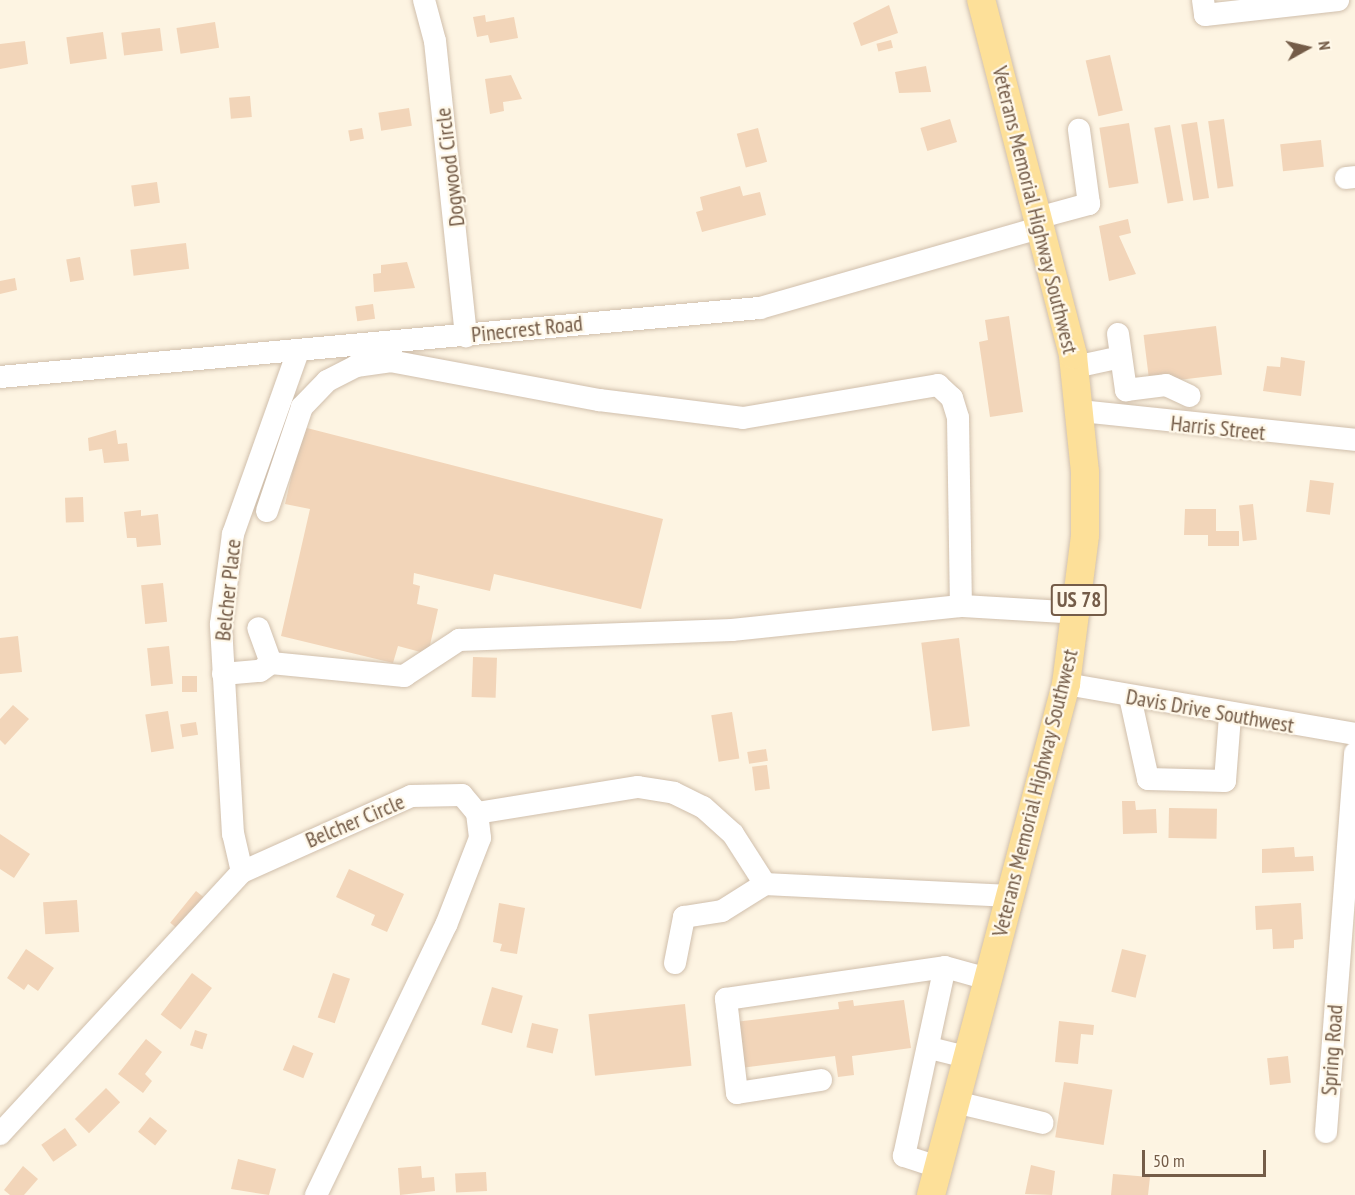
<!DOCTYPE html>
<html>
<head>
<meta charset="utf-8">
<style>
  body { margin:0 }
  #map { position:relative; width:1355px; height:1195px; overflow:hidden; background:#fdf4e2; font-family:"PT Sans Narrow",sans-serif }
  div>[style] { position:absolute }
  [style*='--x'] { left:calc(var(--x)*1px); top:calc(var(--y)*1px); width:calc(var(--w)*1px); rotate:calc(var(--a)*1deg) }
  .building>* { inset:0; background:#f2d5b9; transform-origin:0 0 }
  .roads { filter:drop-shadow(0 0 2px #d0bfac) drop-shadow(0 0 2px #d0bfac) }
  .minor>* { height:22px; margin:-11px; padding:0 11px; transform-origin:11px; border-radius:11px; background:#fff }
  .major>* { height:28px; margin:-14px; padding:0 14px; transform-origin:14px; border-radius:14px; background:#fde099 }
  span { translate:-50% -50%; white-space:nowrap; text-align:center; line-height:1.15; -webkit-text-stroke:4.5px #fff8e9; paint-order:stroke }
  .shield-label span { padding:2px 4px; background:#fff8e9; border:2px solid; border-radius:4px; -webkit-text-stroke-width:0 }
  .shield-label { font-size:21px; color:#745c48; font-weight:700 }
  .street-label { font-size:22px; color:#745c48 }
  .north { position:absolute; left:1277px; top:18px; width:60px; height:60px; -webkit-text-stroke:4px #fff8e9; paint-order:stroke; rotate:82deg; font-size:16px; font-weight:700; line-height:24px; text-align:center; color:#745c48 }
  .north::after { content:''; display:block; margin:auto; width:21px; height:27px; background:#745c48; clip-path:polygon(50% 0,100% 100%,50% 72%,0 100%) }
  .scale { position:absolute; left:1142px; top:1150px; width:124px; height:27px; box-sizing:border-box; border:3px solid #745c48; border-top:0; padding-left:8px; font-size:18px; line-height:21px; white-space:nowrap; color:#745c48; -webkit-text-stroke:4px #fff8e9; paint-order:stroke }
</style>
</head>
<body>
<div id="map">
  <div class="building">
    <div style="clip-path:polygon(889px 5px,898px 33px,861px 46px,853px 23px)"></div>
    <div style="clip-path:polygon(485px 15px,486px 22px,514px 17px,518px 38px,490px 43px,488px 35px,477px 37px,473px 17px)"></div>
    <div style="left:215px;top:22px;width:26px;height:39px;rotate:81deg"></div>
    <div style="left:160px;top:28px;width:23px;height:39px;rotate:83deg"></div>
    <div style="left:103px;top:32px;width:27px;height:37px;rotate:82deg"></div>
    <div style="left:891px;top:40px;width:8px;height:15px;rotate:76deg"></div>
    <div style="clip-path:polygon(25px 41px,28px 64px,0 69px,0 44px)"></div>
    <div style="left:1110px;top:55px;width:57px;height:25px;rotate:77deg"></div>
    <div style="clip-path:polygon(926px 66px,931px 92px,899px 93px,895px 72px)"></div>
    <div style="clip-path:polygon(511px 75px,522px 99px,503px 102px,504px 111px,490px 114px,485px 79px)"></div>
    <div style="left:250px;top:96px;width:21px;height:21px;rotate:85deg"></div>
    <div style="left:409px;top:108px;width:18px;height:31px;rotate:81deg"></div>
    <div style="left:950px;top:119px;width:24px;height:31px;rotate:73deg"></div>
    <div style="left:1224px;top:119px;width:68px;height:16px;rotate:82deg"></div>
    <div style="left:1197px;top:122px;width:77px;height:16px;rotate:81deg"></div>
    <div style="left:1129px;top:123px;width:61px;height:30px;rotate:81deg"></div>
    <div style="left:1170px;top:125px;width:77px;height:16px;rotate:80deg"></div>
    <div style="left:362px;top:128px;width:11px;height:14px;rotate:80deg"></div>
    <div style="left:758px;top:128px;width:35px;height:22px;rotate:75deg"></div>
    <div style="left:1321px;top:140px;width:27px;height:41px;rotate:84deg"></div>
    <div style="left:157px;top:182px;width:21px;height:26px;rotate:82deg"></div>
    <div style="clip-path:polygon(740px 186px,743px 196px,760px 192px,766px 215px,702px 232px,696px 212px,703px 210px,700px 197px)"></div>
    <div style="clip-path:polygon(1128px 219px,1131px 233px,1119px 236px,1136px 274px,1109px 281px,1099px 226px)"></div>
    <div style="left:186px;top:243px;width:26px;height:56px;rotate:83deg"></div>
    <div style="left:80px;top:257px;width:23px;height:14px;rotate:80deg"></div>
    <div style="clip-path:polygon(407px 262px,415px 288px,374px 292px,373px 274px,381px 273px,381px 265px)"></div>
    <div style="clip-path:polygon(15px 278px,17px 290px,0 294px,0 281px)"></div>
    <div style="left:373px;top:304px;width:15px;height:18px;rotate:82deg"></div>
    <div style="clip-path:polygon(1009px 316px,1023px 412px,990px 417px,979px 342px,988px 340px,985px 320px)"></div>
    <div style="left:1216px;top:326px;width:49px;height:73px;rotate:83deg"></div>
    <div style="clip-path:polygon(1281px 357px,1305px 361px,1301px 396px,1263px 391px,1267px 366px,1280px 367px)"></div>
    <div style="clip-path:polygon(303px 427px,663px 519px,641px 609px,494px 574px,490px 591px,414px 573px,413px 584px,420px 586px,417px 604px,438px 609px,428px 654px,398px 646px,393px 663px,281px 636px,310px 509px,285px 504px)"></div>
    <div style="clip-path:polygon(116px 430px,118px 444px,127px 443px,129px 461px,104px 463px,102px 449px,89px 451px,88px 438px)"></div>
    <div style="left:1310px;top:480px;width:24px;height:32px;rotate:7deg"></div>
    <div style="left:83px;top:497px;width:25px;height:18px;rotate:88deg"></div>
    <div style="left:1253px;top:504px;width:36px;height:14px;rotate:84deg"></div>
    <div style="clip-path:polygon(1185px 509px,1216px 509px,1216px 531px,1239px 531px,1239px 546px,1208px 546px,1208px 535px,1184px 535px)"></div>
    <div style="clip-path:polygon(141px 510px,141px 516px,158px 514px,161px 545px,137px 547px,136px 538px,127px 538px,124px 512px)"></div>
    <div style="left:163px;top:583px;width:39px;height:22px;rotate:84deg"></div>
    <div style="clip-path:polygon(18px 636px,22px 672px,0 674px,0 638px)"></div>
    <div style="left:959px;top:638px;width:89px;height:38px;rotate:83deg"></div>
    <div style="left:169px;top:646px;width:38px;height:22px;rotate:84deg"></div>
    <div style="left:473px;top:657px;width:24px;height:40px;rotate:2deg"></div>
    <div style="left:182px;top:676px;width:15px;height:16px"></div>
    <div style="clip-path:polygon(13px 705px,29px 719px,5px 745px,0 740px,0 719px)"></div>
    <div style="left:168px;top:711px;width:38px;height:23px;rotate:81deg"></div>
    <div style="left:732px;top:712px;width:47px;height:21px;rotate:81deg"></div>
    <div style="left:196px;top:722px;width:13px;height:16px;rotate:81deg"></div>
    <div style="left:766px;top:749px;width:12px;height:19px;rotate:81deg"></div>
    <div style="left:767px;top:765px;width:24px;height:15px;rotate:83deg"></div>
    <div style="clip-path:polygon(1122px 801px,1135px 801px,1136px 810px,1156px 809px,1157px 833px,1123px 834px)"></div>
    <div style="left:1169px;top:808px;width:48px;height:30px;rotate:1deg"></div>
    <div style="clip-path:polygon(0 834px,30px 854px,14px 878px,0 869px)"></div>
    <div style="clip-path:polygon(1294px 847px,1295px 857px,1313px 856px,1314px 871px,1262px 873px,1262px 849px)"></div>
    <div style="clip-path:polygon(349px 869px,404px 894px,387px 932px,371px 925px,375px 915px,336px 897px)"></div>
    <div style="left:196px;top:891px;width:14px;height:41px;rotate:39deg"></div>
    <div style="left:77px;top:900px;width:32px;height:34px;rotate:86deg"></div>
    <div style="clip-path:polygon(499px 903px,525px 908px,517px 954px,500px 951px,502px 944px,493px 942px)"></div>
    <div style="clip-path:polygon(1301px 903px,1303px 939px,1294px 940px,1294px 948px,1273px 949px,1272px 929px,1256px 930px,1255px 906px)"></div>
    <div style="clip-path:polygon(26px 949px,54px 968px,38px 991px,28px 984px,24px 990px,7px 978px)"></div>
    <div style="left:1122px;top:949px;width:25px;height:44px;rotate:14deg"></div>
    <div style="left:192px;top:973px;width:25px;height:52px;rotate:37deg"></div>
    <div style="left:333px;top:973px;width:18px;height:47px;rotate:19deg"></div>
    <div style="left:492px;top:987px;width:32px;height:39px;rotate:16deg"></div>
    <div style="clip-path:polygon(853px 1000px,854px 1006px,904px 1000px,911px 1048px,852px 1056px,854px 1075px,838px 1077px,835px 1056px,741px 1068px,735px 1022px,839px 1009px,838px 1002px)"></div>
    <div style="left:685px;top:1004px;width:62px;height:97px;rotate:84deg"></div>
    <div style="clip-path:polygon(1059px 1021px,1094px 1025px,1093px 1035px,1081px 1034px,1078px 1064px,1055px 1062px)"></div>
    <div style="left:532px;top:1023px;width:27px;height:25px;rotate:13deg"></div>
    <div style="left:195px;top:1030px;width:13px;height:16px;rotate:18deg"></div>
    <div style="clip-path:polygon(146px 1039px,162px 1052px,145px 1074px,152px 1081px,143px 1093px,118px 1074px)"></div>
    <div style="left:293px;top:1045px;width:22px;height:27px;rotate:22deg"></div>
    <div style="left:1288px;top:1056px;width:27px;height:21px;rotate:84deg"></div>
    <div style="left:1064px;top:1082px;width:49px;height:56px;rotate:9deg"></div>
    <div style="left:106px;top:1088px;width:20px;height:44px;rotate:45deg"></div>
    <div style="left:150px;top:1117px;width:22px;height:19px;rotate:39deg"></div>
    <div style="left:65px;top:1128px;width:21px;height:29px;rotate:55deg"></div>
    <div style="clip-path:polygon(238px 1159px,276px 1169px,269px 1195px,231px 1189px)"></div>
    <div style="clip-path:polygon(1031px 1165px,1055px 1171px,1052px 1195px,1025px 1194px)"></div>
    <div style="clip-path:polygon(23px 1166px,38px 1179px,24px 1195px,10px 1195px,4px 1190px)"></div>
    <div style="clip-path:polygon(421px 1166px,422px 1178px,434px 1177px,435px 1191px,400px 1195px,398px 1168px)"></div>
    <div style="left:486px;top:1172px;width:19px;height:31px;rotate:87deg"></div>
    <div style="clip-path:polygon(1113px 1174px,1150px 1177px,1148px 1195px,1111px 1195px)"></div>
  </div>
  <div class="roads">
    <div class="minor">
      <div style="--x:424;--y:0;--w:42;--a:75"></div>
      <div style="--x:435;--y:41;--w:297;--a:84"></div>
      <div style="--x:1203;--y:0;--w:15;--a:82"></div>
      <div style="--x:1205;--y:15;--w:134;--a:-6.4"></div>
      <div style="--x:1346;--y:178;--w:9;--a:-6"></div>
      <div style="--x:1041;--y:217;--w:50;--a:-15.2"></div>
      <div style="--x:1089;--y:204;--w:75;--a:-97.7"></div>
      <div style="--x:1118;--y:334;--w:57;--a:81.9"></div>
      <div style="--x:1126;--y:390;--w:40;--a:-7.1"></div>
      <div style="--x:1166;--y:385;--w:26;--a:25"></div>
      <div style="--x:1075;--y:367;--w:47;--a:-12.3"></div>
      <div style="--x:0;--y:377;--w:763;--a:-5.19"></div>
      <div style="--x:760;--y:308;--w:294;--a:-16"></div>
      <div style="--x:1081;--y:411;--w:276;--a:6"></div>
      <div style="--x:267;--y:511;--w:110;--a:-71.4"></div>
      <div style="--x:302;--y:407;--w:36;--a:-46"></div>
      <div style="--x:327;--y:381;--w:33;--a:-27"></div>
      <div style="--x:356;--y:366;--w:34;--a:-8"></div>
      <div style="--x:390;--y:361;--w:213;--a:10.6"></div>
      <div style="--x:599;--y:400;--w:145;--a:7.1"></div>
      <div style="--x:743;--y:418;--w:198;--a:-9.6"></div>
      <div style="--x:938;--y:385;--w:19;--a:43"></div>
      <div style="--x:952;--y:398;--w:21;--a:73"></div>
      <div style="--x:958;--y:418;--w:188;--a:89.1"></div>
      <div style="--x:961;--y:606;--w:117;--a:3.4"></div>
      <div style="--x:271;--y:663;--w:134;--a:5.6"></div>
      <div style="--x:404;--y:676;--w:66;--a:-33.2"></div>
      <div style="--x:459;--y:640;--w:273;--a:-2.1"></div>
      <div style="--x:732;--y:630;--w:230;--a:-6"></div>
      <div style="--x:223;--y:674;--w:37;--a:-5"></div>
      <div style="--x:260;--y:671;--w:14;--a:-36"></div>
      <div style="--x:271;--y:663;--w:37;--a:-110"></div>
      <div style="--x:1066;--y:684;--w:293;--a:9.8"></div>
      <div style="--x:1130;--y:697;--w:84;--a:77.6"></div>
      <div style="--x:1148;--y:779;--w:77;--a:1.5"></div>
      <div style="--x:1225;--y:781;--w:65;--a:-85.6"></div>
      <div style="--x:477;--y:813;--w:163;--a:-9.2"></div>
      <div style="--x:638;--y:787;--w:36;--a:9"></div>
      <div style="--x:674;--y:793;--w:32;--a:26"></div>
      <div style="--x:703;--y:807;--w:40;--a:42"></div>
      <div style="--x:733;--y:834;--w:59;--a:57.4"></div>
      <div style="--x:242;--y:872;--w:39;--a:-103"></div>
      <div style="--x:233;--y:834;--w:210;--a:-93.3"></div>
      <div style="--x:221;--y:624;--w:91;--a:-82.4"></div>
      <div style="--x:233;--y:534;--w:191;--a:-70.4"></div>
      <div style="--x:675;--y:963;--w:47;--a:-78.9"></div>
      <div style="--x:684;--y:917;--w:38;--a:-9"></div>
      <div style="--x:722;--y:911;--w:51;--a:-32.1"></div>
      <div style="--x:765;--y:884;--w:245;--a:2.8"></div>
      <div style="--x:930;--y:1048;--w:38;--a:14"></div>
      <div style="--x:821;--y:1080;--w:85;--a:171.2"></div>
      <div style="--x:737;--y:1093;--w:95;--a:-96.7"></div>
      <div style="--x:726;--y:999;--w:221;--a:-8.3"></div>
      <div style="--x:945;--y:967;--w:45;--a:15.6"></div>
      <div style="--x:955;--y:1102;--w:90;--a:13.4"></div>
      <div style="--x:1326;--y:1132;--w:380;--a:-85.6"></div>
      <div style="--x:0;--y:1134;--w:357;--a:-47.3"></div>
      <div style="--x:242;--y:872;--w:185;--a:-24.2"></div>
      <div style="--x:411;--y:796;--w:51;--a:-1.1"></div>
      <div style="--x:462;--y:795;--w:23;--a:50"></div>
      <div style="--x:477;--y:813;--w:25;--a:83"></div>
      <div style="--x:480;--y:838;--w:93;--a:111.3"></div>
      <div style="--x:446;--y:925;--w:300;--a:115.7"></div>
      <div style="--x:938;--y:1167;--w:36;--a:-162"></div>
      <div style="--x:904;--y:1156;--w:193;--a:-77.8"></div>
    </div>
    <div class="major">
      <div style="--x:931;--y:1195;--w:529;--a:-75.2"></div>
      <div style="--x:1066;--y:684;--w:150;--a:-82.7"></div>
      <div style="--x:1085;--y:535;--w:63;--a:-90"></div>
      <div style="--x:1085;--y:472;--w:118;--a:-95.9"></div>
      <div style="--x:1073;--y:355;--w:367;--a:-104.5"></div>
    </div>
  </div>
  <div class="shield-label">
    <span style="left:1079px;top:600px">US 78</span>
  </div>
  <div class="street-label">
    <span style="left:450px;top:167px;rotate:-97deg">Dogwood Circle</span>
    <span style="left:1035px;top:210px;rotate:76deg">Veterans Memorial Highway Southwest</span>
    <span style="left:527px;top:329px;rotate:-6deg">Pinecrest Road</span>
    <span style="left:1218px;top:428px;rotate:6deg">Harris Street</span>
    <span style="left:228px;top:590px;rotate:-84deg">Belcher Place</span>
    <span style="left:1210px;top:711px;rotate:10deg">Davis Drive Southwest</span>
    <span style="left:1035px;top:793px;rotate:-76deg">Veterans Memorial Highway Southwest</span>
    <span style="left:355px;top:821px;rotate:-23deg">Belcher Circle</span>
    <span style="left:1332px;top:1050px;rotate:-86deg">Spring Road</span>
  </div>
  <div class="north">N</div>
  <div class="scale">50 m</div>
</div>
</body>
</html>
